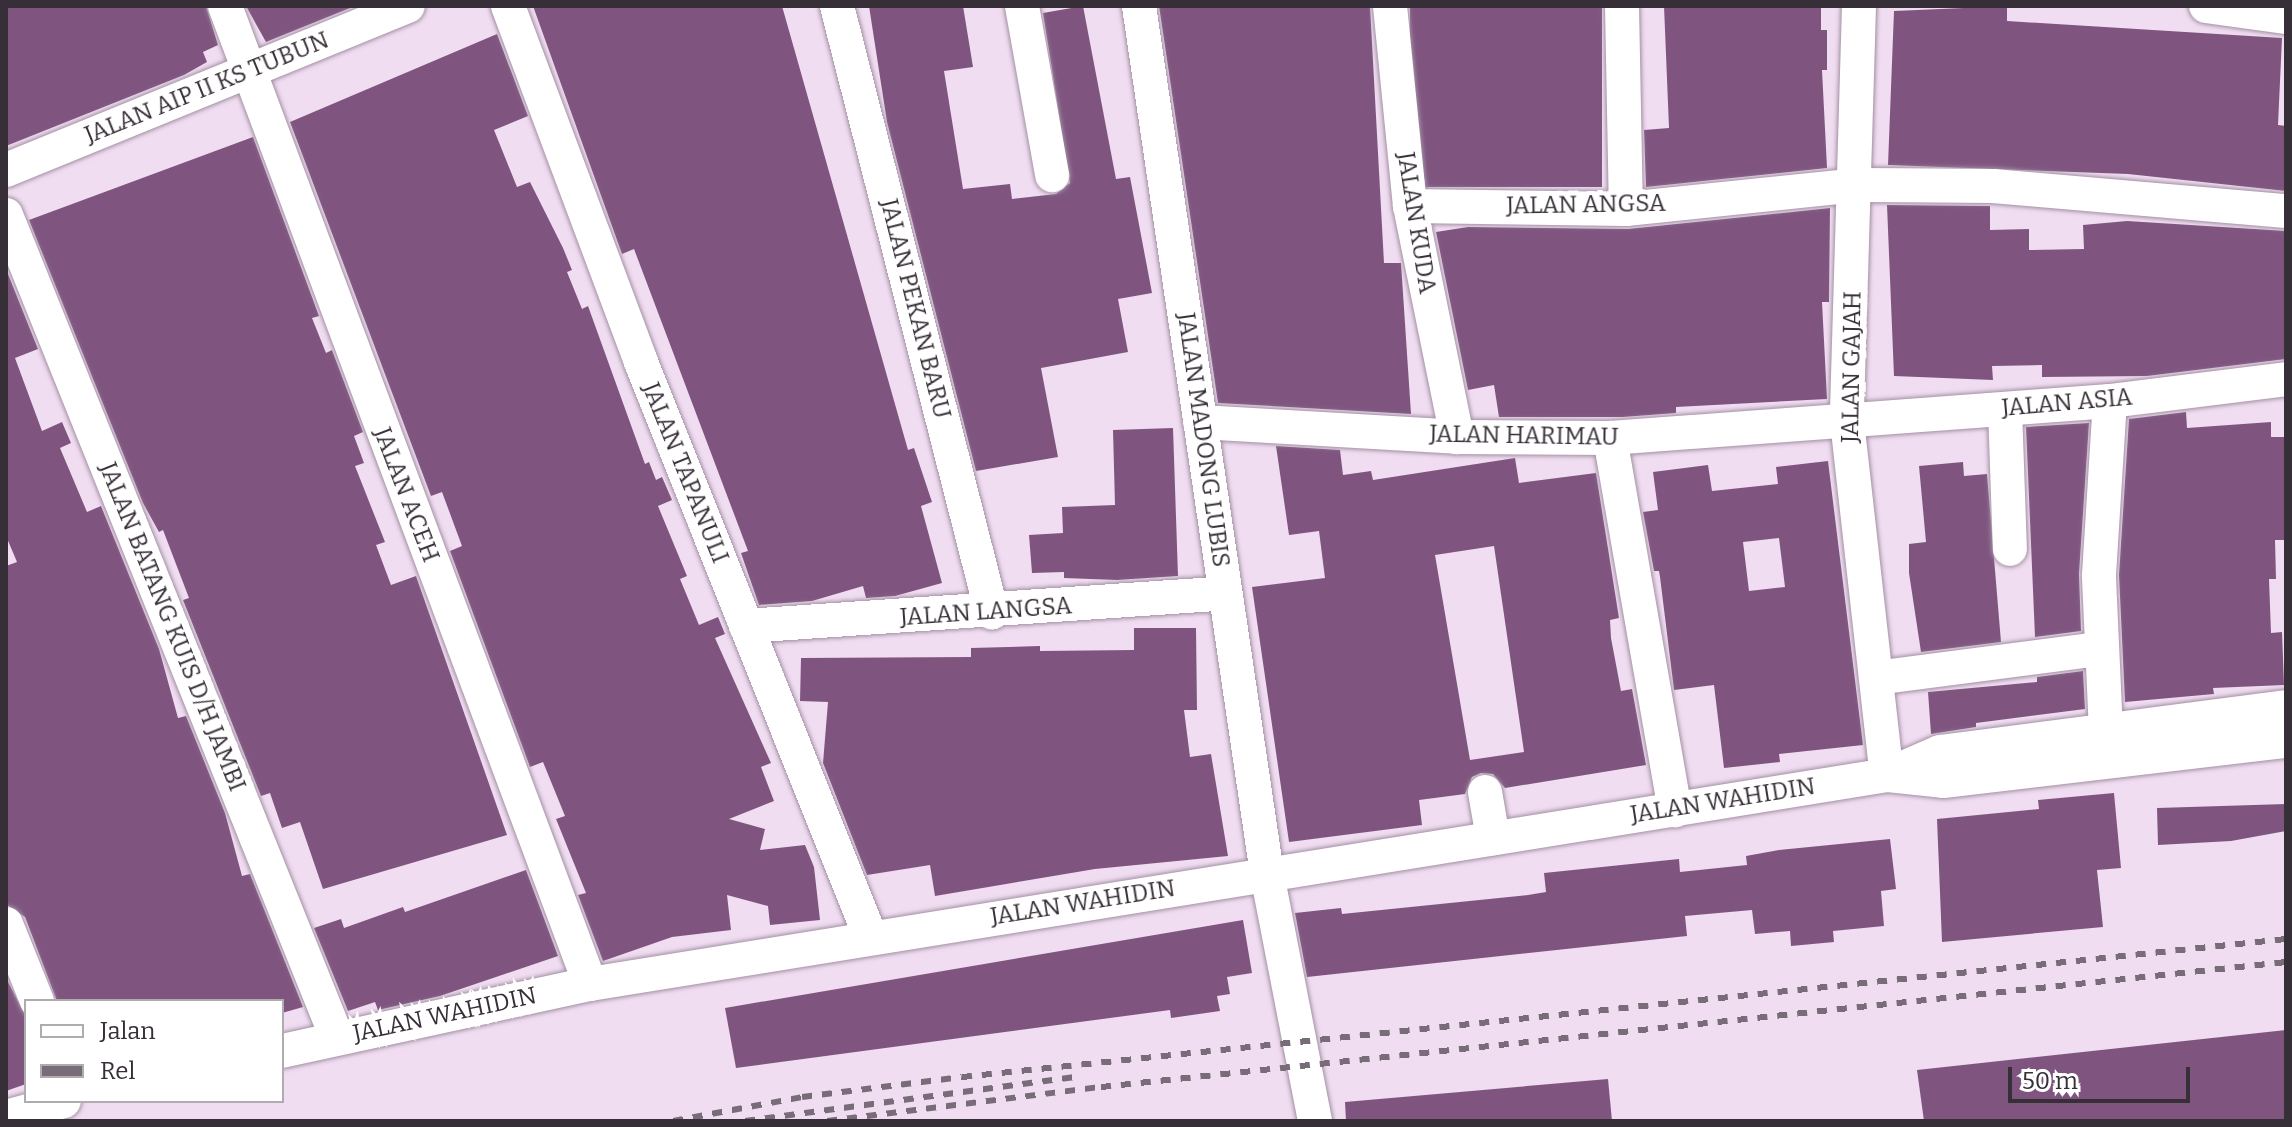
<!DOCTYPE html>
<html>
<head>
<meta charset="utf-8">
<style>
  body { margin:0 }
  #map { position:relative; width:2292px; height:1127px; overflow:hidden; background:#f1ddf1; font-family:Bitter,serif }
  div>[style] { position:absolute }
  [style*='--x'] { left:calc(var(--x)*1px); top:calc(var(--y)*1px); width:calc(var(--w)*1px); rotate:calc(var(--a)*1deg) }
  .building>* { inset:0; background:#7f5580; transform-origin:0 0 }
  .roads { filter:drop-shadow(0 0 2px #a390a3) drop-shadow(0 0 2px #a390a3) }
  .minor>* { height:34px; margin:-17px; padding:0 17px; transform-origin:17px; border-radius:17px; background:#fff }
  .rail>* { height:6px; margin-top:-3px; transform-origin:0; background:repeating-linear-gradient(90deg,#786c78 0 10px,transparent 0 20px) }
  span { translate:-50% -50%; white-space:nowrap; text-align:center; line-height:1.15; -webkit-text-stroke:8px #fff; paint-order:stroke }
  .street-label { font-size:24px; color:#372f37 }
  .frame { position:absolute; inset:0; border:8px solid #372f37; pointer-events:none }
  .legend { position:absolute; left:24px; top:999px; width:260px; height:104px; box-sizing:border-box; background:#fff; border:2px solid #afacaf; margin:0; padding:10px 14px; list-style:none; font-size:24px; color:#372f37 }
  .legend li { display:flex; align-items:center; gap:16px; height:40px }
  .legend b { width:40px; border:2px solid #afacaf }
  .scale { position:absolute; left:2008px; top:1067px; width:182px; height:36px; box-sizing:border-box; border:4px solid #372f37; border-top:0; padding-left:10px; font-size:24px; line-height:28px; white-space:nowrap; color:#372f37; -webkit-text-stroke:6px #fff; paint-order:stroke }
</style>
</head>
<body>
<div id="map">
  <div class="building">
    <div style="clip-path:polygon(6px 6px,206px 6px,218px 45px,203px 52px,207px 62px,184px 75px,6px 146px)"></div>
    <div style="clip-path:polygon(246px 6px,355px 6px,266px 42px)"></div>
    <div style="clip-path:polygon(533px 6px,782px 6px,908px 450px,914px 448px,932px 502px,921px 506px,942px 583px,895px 596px,866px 598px,863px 586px,812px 601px,759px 605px,741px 553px,748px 551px,634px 249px,622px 254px)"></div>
    <div style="clip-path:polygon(869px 6px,963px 6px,973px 67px,944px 71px,963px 189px,1010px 184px,1012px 199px,1056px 194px,1070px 183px,1043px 13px,1083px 6px,1116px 179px,1130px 177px,1152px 293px,1118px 299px,1128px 352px,1041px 368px,1058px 457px,976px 471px,887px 122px)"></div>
    <div style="clip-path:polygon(1159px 6px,1370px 6px,1384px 263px,1401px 263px,1411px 414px,1218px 403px)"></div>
    <div style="left:1410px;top:6px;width:192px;height:181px"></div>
    <div style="clip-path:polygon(1664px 6px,1821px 6px,1821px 30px,1827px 30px,1827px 70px,1822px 70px,1827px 168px,1646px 187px,1644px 130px,1669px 128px)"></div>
    <div style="clip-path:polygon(1964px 8px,2007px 8px,2007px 21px,2282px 38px,2278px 125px,2286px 126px,2286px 191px,2128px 174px,1888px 165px,1894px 11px)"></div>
    <div style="clip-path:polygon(497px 34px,528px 116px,494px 130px,517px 187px,530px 182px,563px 248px,572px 270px,567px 272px,582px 309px,588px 306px,645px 464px,649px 462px,656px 480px,662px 477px,672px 500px,658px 506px,687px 576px,680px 579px,699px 625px,718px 617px,725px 634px,715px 638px,771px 763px,761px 767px,774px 801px,729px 819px,765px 829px,760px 850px,805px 845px,814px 867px,820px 920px,770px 925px,768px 906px,727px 895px,731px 930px,672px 937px,603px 961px,578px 895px,586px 893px,556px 819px,565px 816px,543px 762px,530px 767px,450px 551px,462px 546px,442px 492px,431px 496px,290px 122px)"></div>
    <div style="clip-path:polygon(253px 137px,319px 316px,312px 318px,326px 353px,332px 350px,363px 432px,354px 436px,364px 463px,355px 466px,385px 542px,376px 545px,391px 585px,416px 576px,507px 835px,323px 889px,300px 822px,282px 828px,270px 793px,261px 796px,183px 600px,189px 598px,163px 530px,159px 532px,143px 503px,29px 220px)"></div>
    <div style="clip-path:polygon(1887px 205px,1990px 206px,1990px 230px,2029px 229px,2029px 250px,2084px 249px,2083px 225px,2127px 221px,2286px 231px,2286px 359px,2147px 376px,2042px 377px,2042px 365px,1992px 366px,1993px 380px,1894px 376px)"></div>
    <div style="clip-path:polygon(1830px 208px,1829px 302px,1822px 302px,1827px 399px,1676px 407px,1676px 413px,1623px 417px,1499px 417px,1494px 385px,1468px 390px,1436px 232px,1468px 227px,1628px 229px)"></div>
    <div style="clip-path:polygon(6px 269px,38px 349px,15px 358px,42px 431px,62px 422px,71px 443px,60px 448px,87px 512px,101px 506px,159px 649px,178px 718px,186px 716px,225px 813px,242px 876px,250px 874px,303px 1007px,282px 1013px,282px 1001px,57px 1001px,25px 917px,6px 904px,6px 566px,17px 562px,6px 536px)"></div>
    <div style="clip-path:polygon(2186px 412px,2187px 428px,2271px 422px,2271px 437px,2286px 437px,2284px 540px,2275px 540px,2276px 579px,2269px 579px,2271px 633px,2282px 632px,2284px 685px,2213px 688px,2214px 694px,2125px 702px,2119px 575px,2129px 419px)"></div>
    <div style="clip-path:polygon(2089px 423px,2079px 574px,2081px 631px,2035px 637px,2026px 427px)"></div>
    <div style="clip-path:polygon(1173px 428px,1178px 576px,1117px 580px,1064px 578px,1064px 572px,1032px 573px,1029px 535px,1063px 533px,1062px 507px,1115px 505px,1113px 430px)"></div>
    <div style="clip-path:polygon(evenodd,1276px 446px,1340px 450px,1343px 475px,1371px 471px,1373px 480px,1515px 458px,1519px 483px,1596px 473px,1619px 618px,1610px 620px,1611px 638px,1621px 691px,1632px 689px,1646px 765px,1505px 788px,1493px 774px,1481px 773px,1472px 777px,1465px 794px,1419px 800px,1422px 825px,1289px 842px,1252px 587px,1325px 578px,1319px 531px,1289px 535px,1276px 446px,1494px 546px,1524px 752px,1470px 760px,1435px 555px,1494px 546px)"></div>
    <div style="clip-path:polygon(evenodd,1828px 461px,1863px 745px,1779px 754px,1780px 762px,1724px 768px,1714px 685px,1674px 690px,1660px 577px,1659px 571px,1654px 571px,1643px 512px,1658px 510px,1653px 472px,1708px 465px,1712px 491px,1778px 484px,1776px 467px,1828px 461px,1779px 538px,1785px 587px,1749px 591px,1743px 542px,1779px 538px)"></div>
    <div style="clip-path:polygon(1963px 462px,1964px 476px,1987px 474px,2001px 642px,1921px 652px,1909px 573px,1909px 544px,1926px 542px,1919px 466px)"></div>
    <div style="clip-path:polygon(1134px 628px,1196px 628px,1197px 710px,1184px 710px,1190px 757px,1211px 754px,1228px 856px,1095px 869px,935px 896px,930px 865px,867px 875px,823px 763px,828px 702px,800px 701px,801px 658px,971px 657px,971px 648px,1040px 646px,1040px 651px,1134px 650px)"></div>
    <div style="clip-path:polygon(2083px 671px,2085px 709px,1976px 723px,1976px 727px,1931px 734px,1928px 692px,2037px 682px,2037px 677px)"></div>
    <div style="clip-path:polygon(2114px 793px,2121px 868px,2097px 870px,2103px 927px,1942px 942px,1937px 819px,2039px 809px,2038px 800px)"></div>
    <div style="clip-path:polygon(2286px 804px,2286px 831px,2231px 841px,2158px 845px,2157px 808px)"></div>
    <div style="clip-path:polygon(1890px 839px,1896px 889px,1881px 891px,1884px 926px,1833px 931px,1834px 942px,1791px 946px,1790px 931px,1755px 934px,1752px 910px,1685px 916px,1687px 936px,1307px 977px,1295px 913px,1341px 908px,1342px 914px,1528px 895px,1546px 892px,1544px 873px,1679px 859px,1680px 872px,1747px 865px,1746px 856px,1779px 850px)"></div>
    <div style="clip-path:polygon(526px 870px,558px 956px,440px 996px,378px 1010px,375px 1002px,348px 1011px,314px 928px,341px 919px,344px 928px,403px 907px,405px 912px)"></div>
    <div style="clip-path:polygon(1243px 920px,1252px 973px,1227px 977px,1230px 994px,1217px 996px,1220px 1011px,1171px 1018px,1170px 1010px,736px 1068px,725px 1008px)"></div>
    <div style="clip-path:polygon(6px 978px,26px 1017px,26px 1084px,6px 1091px)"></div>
    <div style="clip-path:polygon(2286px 1030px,2286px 1121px,1924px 1121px,1917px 1070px)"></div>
    <div style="clip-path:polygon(1608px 1079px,1612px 1121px,1346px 1121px,1345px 1102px)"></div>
  </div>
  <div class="roads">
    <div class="minor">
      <div style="--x:225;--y:6;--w:1044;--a:69.53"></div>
      <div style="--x:508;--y:6;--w:380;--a:69.5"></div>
      <div style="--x:641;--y:362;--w:618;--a:68.25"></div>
      <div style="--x:837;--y:6;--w:626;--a:75.68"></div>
      <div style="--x:1022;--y:6;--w:172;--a:79.9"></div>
      <div style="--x:1139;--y:6;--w:877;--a:81.61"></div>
      <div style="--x:1267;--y:874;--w:252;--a:79"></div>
      <div style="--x:1390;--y:6;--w:201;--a:84.3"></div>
      <div style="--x:1410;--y:206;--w:236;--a:78.5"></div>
      <div style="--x:1622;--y:6;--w:203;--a:88.9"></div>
      <div style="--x:1859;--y:6;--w:415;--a:91.7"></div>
      <div style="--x:1847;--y:421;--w:356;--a:83.6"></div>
      <div style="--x:2206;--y:6;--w:81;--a:7.8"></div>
      <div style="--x:6;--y:170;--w:434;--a:-22.2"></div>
      <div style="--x:1410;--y:206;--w:216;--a:0.8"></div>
      <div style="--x:1626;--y:209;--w:232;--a:-5.9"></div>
      <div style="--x:1857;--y:185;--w:136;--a:0.4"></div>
      <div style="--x:1993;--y:186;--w:294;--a:4.9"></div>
      <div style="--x:6;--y:215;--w:887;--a:68.09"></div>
      <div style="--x:2005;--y:409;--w:140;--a:88"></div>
      <div style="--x:1200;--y:422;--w:257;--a:3.3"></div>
      <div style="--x:1457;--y:437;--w:153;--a:0.4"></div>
      <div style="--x:1610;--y:438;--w:501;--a:-4.23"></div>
      <div style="--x:2110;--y:401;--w:177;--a:-7.1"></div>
      <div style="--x:1610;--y:438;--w:378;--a:80.1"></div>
      <div style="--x:746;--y:626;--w:480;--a:-3.9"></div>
      <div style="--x:1876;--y:678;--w:226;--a:-7.4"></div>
      <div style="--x:2106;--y:732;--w:157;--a:-92.6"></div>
      <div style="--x:2099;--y:575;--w:174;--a:-86.4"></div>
      <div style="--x:1888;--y:775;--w:55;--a:6.2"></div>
      <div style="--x:1943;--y:781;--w:345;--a:-6.7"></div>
      <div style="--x:1485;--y:792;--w:47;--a:80.1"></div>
      <div style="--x:6;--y:924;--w:83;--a:68.1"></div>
      <div style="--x:282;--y:1051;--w:315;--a:-12.3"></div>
      <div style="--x:590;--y:984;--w:1314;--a:-9.15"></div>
      <div style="--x:1887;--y:775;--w:58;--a:-23.5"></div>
      <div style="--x:1940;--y:752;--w:349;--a:-7.4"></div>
      <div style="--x:6;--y:1117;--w:60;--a:-15.4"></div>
    </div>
  </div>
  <div class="rail">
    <div style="--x:673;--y:1121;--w:131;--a:-10.5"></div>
    <div style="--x:802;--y:1097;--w:161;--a:-7.1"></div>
    <div style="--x:962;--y:1077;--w:1331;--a:-5.95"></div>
    <div style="--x:745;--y:1121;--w:331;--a:-7.6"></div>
    <div style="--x:827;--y:1121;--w:276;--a:-7.1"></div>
    <div style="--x:1101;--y:1087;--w:1192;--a:-6.02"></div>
  </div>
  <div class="street-label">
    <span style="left:207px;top:88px;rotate:-22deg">JALAN AIP II KS TUBUN</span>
    <span style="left:1586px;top:205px;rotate:-1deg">JALAN ANGSA</span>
    <span style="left:1416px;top:223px;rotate:81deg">JALAN KUDA</span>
    <span style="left:915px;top:309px;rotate:76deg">JALAN PEKAN BARU</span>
    <span style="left:1852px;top:367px;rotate:-89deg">JALAN GAJAH</span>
    <span style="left:2067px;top:403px;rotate:-5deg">JALAN ASIA</span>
    <span style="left:1524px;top:436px;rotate:1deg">JALAN HARIMAU</span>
    <span style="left:1203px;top:440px;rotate:82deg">JALAN MADONG LUBIS</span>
    <span style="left:685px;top:473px;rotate:68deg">JALAN TAPANULI</span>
    <span style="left:406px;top:495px;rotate:69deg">JALAN ACEH</span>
    <span style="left:986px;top:612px;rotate:-4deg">JALAN LANGSA</span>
    <span style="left:172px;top:627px;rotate:68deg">JALAN BATANG KUIS D/H JAMBI</span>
    <span style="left:1723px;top:801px;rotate:-9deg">JALAN WAHIDIN</span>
    <span style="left:1083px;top:903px;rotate:-9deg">JALAN WAHIDIN</span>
    <span style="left:445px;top:1015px;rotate:-12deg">JALAN WAHIDIN</span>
  </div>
  <div class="frame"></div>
  <ul class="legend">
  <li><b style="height:10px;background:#fff"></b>Jalan</li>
  <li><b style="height:10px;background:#786c78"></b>Rel</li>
  </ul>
  <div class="scale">50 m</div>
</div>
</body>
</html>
